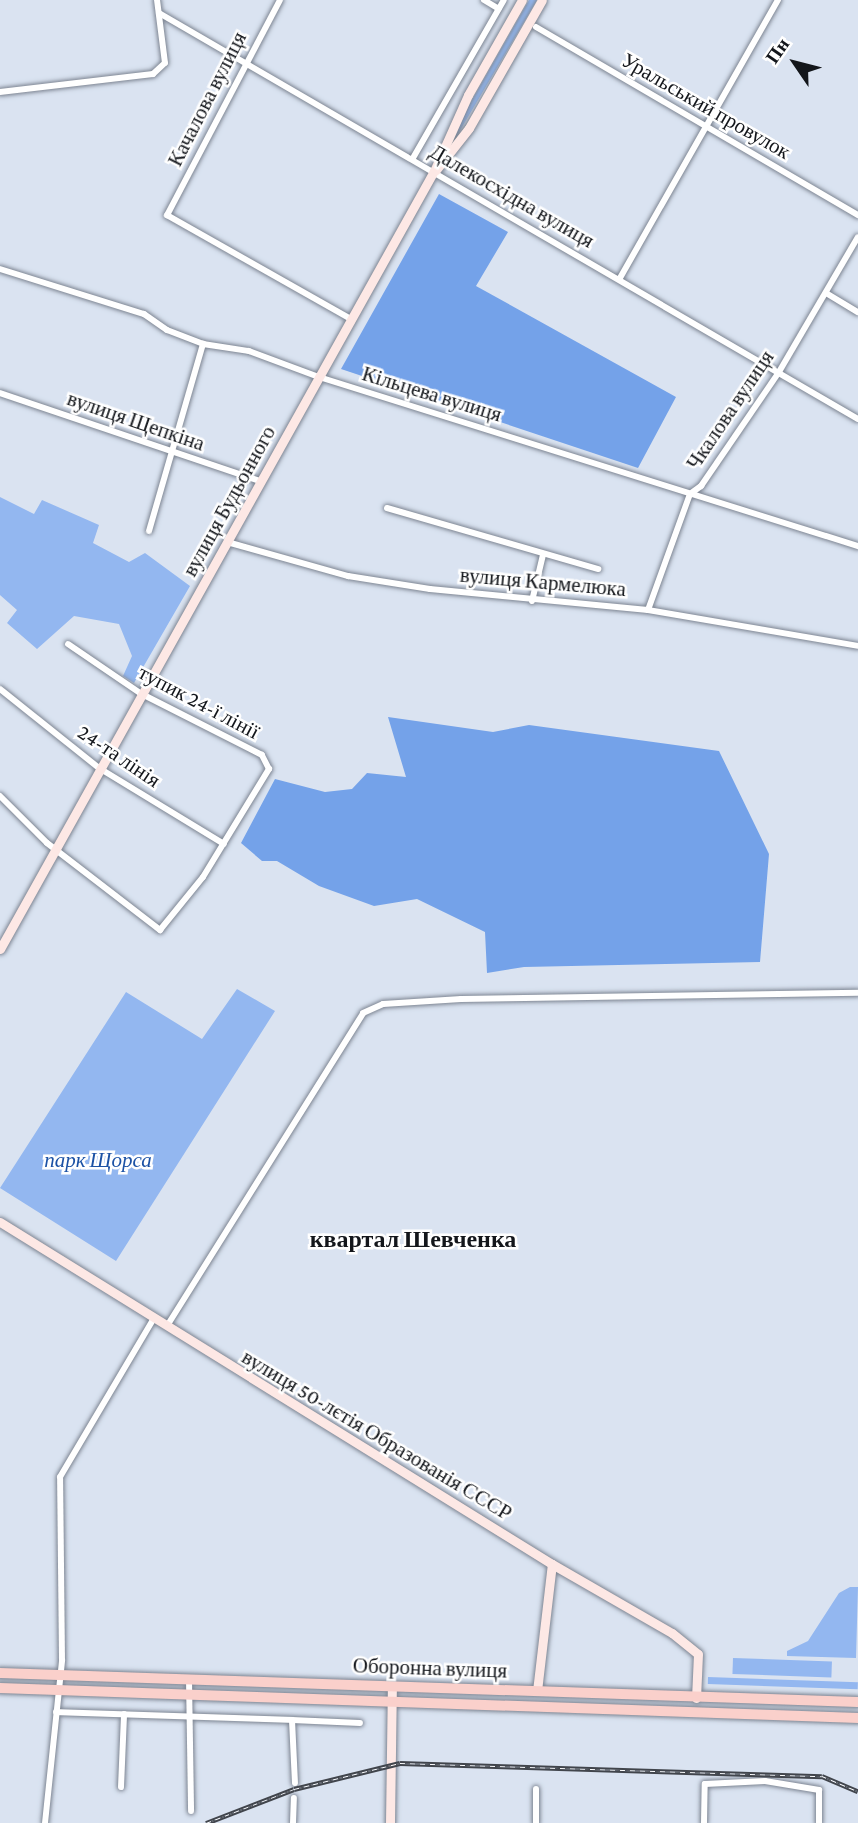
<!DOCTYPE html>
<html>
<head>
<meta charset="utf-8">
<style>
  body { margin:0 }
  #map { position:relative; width:858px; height:1823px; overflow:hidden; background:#dae3f1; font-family:"Crimson Pro",serif }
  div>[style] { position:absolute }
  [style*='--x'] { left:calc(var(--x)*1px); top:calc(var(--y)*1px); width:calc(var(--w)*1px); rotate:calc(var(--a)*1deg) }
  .green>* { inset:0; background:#93b7f0; transform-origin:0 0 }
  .forest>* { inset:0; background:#74a2e9 }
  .roads { filter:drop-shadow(0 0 2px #7d8592) drop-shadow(0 0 2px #7d8592) }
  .street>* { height:6px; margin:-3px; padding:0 3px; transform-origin:3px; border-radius:3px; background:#fff }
  .secondary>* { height:9px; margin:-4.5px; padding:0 4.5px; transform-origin:4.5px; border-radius:4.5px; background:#fde8e5 }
  .primary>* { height:10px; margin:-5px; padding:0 5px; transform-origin:5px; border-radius:5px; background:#fad0cb }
  .rail>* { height:4.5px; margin-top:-2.25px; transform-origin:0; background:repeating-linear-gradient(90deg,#fff 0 5px,#41454c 0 10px); box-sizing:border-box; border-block:2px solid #41454c }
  span { translate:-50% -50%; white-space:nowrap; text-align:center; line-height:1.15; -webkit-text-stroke:5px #fff; paint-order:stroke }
  .street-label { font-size:21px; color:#13161b }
  .park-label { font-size:21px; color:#1c52a5; font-style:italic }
  .quarter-label { font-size:24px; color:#13161b; font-weight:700 }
  .north { position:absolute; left:760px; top:28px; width:70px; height:70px; -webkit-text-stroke:5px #fff; paint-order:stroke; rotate:305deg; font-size:19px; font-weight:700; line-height:28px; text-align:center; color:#13161b }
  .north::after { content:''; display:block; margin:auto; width:24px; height:32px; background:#13161b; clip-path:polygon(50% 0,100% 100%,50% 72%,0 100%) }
</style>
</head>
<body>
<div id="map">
  <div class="green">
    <div style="clip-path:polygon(529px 0,537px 0,445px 156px,468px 107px)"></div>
    <div style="clip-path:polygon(0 497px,34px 514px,42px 500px,99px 525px,93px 543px,129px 562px,145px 553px,190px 586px,134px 683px,123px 676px,132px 656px,119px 624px,74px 616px,37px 649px,7px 623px,17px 610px,0 595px)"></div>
    <div style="clip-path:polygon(237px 989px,275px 1011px,116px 1261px,0 1188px,126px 992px,202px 1039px)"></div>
    <div style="clip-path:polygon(850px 1587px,858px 1587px,856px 1658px,787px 1656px,787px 1651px,808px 1641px,839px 1593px)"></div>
    <div style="left:733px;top:1658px;width:99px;height:16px;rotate:2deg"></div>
    <div style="left:708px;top:1677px;width:150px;height:7px;rotate:2deg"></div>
  </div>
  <div class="forest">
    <div style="clip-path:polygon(439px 194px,508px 232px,476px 286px,676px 397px,638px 468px,341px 369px)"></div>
    <div style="clip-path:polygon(388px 717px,493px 732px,529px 725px,719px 751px,769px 854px,760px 962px,524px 967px,487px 973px,485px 932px,417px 899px,374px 906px,319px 886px,277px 861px,262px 861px,241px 843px,275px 779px,325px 792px,352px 789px,367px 773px,406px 777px)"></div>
  </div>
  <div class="roads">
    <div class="street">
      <div style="--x:280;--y:0;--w:243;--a:117.7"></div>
      <div style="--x:167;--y:215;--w:211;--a:29.5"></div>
      <div style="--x:484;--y:0;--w:17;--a:31"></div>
      <div style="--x:159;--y:13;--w:808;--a:30.15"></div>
      <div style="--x:536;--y:27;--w:373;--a:30.3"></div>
      <div style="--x:0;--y:92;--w:154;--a:-6.7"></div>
      <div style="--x:153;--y:74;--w:16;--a:-43"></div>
      <div style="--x:165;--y:63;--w:64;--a:-97.2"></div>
      <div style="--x:413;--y:158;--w:182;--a:-60.1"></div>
      <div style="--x:0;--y:269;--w:151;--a:17.4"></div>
      <div style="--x:144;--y:314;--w:28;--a:35"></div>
      <div style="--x:167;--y:330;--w:39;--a:21"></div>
      <div style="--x:203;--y:344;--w:47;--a:8.7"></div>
      <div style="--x:249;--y:351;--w:75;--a:20.4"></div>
      <div style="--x:319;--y:377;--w:565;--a:17.41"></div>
      <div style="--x:620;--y:278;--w:320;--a:-60.4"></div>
      <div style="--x:826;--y:293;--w:37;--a:31"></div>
      <div style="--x:0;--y:393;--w:274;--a:18.7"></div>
      <div style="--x:387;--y:508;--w:220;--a:16.1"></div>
      <div style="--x:149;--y:531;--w:195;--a:-73.9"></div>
      <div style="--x:227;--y:542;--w:126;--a:15.7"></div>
      <div style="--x:348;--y:576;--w:83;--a:9"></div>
      <div style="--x:430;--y:589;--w:219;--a:5.5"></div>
      <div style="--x:648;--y:610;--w:213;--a:9.7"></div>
      <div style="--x:532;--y:601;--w:47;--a:-76.6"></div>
      <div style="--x:648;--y:610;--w:123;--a:-70.1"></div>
      <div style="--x:690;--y:494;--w:14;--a:-36"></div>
      <div style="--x:701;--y:486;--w:138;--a:-55.6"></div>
      <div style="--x:779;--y:372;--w:156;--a:-59.7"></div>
      <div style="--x:0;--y:689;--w:127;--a:38.6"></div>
      <div style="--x:99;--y:768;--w:146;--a:31.3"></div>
      <div style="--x:0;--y:796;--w:66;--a:45"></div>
      <div style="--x:47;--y:843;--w:143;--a:37.6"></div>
      <div style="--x:160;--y:930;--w:68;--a:-50.9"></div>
      <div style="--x:203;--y:877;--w:127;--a:-58.6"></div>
      <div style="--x:269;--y:769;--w:16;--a:-117"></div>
      <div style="--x:262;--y:755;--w:137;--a:-153.1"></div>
      <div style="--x:140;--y:693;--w:87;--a:-145.8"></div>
      <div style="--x:167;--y:1326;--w:369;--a:-57.9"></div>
      <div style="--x:363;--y:1013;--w:22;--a:-24"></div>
      <div style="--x:383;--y:1004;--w:78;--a:-3.7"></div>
      <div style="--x:461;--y:999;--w:397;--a:-0.9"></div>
      <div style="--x:189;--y:1679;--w:132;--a:89.1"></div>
      <div style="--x:56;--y:1712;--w:236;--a:1.9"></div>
      <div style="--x:292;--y:1720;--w:63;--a:87.3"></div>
      <div style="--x:292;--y:1720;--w:68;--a:2.5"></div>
      <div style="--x:121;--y:1787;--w:73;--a:-87.6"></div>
      <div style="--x:45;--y:1823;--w:164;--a:-84"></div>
      <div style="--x:62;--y:1660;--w:183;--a:-90.6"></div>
      <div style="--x:60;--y:1477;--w:185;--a:-59.4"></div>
      <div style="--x:293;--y:1823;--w:25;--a:-88"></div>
      <div style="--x:536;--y:1823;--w:34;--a:-90"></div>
      <div style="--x:704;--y:1823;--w:39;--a:-89"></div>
      <div style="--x:705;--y:1784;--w:60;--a:-2.9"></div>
      <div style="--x:765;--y:1781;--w:55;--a:9.5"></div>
      <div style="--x:819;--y:1790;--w:33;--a:90"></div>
    </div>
    <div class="secondary">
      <div style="--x:436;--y:170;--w:53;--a:-51.8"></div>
      <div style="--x:469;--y:128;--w:147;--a:-60.3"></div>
      <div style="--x:0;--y:949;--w:891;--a:-60.85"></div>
      <div style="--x:434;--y:171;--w:83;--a:-65.9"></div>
      <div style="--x:468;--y:95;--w:109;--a:-60.4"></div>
      <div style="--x:0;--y:1222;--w:649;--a:31.78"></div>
      <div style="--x:552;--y:1564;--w:138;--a:29.9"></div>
      <div style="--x:672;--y:1633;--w:33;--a:39"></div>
      <div style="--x:698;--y:1654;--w:44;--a:92.6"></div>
      <div style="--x:537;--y:1691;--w:128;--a:-83.3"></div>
      <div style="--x:390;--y:1823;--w:136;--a:-89.2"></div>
    </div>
    <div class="primary">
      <div style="--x:0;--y:1673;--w:858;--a:1.94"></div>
      <div style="--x:0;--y:1688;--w:859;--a:2"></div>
    </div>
  </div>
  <div class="rail">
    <div style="--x:206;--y:1823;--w:94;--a:-21.1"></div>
    <div style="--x:294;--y:1789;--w:109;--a:-13.8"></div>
    <div style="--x:400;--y:1763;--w:422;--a:1.8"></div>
    <div style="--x:822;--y:1776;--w:39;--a:23"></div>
  </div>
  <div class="street-label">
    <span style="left:207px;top:99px;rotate:-63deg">Качалова вулиця</span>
    <span style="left:706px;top:106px;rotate:30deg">Уральський провулок</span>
    <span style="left:512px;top:196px;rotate:30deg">Далекосхідна вулиця</span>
    <span style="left:432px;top:394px;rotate:17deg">Кільцева вулиця</span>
    <span style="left:730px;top:410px;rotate:-56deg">Чкалова вулиця</span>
    <span style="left:136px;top:421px;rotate:19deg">вулиця Щепкіна</span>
    <span style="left:229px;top:501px;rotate:-61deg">вулиця Будьонного</span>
    <span style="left:543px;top:582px;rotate:5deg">вулиця Кармелюка</span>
    <span style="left:199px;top:702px;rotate:28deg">тупик 24-ї лінії</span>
    <span style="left:119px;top:756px;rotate:34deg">24-та лінія</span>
    <span style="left:377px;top:1435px;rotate:31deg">вулиця 50-лєтія Образованія СССР</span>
    <span style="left:430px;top:1668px;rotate:2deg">Оборонна вулиця</span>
  </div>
  <div class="park-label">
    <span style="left:98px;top:1160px">парк Щорса</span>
  </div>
  <div class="quarter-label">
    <span style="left:413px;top:1239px">квартал Шевченка</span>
  </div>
  <div class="north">Пн</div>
</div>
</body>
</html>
